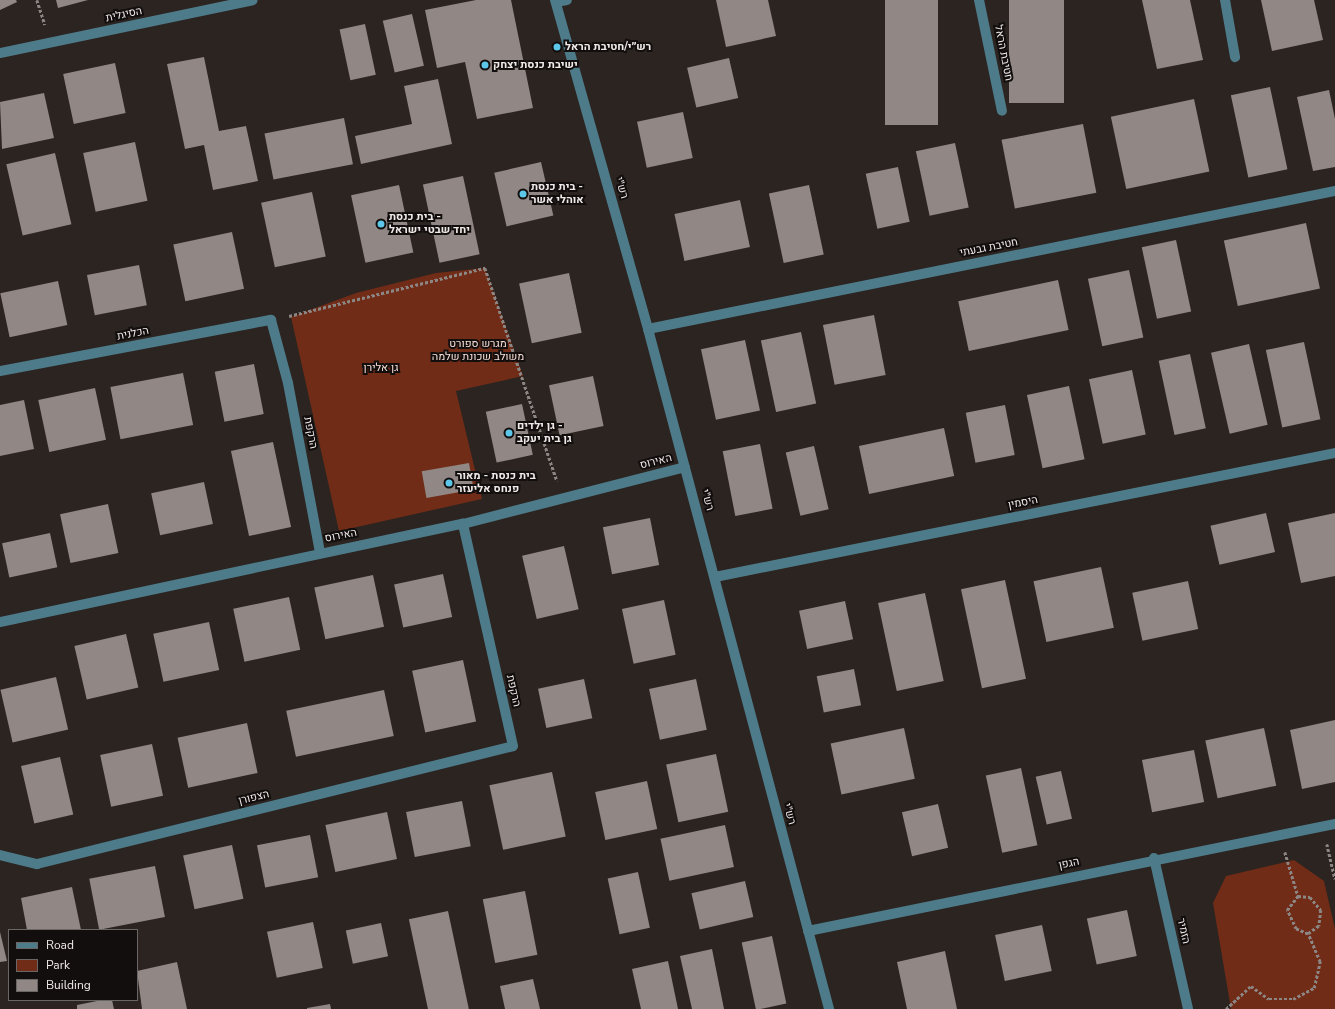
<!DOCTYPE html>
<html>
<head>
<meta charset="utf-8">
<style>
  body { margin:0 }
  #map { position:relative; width:1335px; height:1009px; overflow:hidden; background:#2b2421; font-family:"Nunito Sans",Heebo,sans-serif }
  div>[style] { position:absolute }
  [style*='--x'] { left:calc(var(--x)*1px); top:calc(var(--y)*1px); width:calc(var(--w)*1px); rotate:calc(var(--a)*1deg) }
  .green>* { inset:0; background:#702c17 }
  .building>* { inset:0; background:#918784; transform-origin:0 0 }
  .path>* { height:2.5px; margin-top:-1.25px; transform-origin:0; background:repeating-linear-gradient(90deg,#8c8684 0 3px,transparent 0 5px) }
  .minor>* { height:10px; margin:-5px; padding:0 5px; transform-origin:5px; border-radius:5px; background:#4e7b89 }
  .dots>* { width:11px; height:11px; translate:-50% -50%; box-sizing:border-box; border:2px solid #110e0d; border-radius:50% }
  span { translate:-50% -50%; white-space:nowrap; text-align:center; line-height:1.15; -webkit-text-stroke:4px #110e0d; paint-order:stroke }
  .street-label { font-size:11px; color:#f0eae9 }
  .poi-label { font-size:11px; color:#f0eae9; font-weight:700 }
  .left { translate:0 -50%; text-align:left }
  .park-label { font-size:11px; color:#f7ded6 }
  .legend { position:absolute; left:8px; top:929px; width:130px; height:72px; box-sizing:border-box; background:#110e0d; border:1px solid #6a6665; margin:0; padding:5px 7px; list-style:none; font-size:12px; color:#f0eae9 }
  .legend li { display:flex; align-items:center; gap:8px; height:20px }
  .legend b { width:20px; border:1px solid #6a6665 }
</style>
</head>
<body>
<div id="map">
  <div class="green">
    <div style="clip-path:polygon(485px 268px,523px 376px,456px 391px,482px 499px,339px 531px,291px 317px,356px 293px,436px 273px)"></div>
    <div style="clip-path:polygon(1294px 860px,1324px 881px,1335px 929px,1335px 1009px,1231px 1009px,1213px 903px,1226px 876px)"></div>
  </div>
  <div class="building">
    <div style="clip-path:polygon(0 0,16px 0,17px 2px,0 10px)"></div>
    <div style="clip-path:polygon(56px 0,88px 0,58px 8px)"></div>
    <div style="clip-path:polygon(476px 0,511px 0,533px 108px,477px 119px,465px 62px,437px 68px,425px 10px)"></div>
    <div style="clip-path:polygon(716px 0,768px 0,776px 36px,726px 47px)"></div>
    <div style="left:885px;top:0;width:53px;height:125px"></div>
    <div style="left:1009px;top:0;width:55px;height:103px"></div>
    <div style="clip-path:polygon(1142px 0,1190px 0,1203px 60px,1157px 69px)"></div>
    <div style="clip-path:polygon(1261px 0,1314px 0,1323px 40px,1272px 51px)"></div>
    <div style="left:412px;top:14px;width:53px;height:30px;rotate:77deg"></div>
    <div style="left:365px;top:24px;width:52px;height:26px;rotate:78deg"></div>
    <div style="clip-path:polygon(204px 57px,219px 131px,246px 126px,258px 181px,213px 190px,204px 145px,185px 149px,167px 64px)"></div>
    <div style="left:729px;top:58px;width:41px;height:43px;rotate:77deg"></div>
    <div style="left:115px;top:63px;width:51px;height:53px;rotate:78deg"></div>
    <div style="clip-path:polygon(438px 79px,452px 144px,361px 164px,355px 136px,412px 124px,404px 86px)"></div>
    <div style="left:1270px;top:87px;width:84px;height:40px;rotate:78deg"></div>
    <div style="clip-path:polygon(1329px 90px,1335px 119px,1335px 167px,1313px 171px,1297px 97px)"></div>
    <div style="clip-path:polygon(44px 93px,54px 138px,2px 149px,0 102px)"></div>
    <div style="left:1194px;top:99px;width:74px;height:85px;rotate:78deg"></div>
    <div style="left:683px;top:112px;width:47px;height:47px;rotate:78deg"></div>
    <div style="left:344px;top:118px;width:47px;height:81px;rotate:79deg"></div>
    <div style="left:1083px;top:124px;width:70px;height:83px;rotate:79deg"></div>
    <div style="left:135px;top:142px;width:60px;height:53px;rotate:78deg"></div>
    <div style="left:955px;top:143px;width:66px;height:40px;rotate:78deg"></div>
    <div style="left:55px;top:153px;width:73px;height:50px;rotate:77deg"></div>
    <div style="left:541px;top:162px;width:55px;height:48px;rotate:77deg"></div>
    <div style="left:898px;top:167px;width:56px;height:33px;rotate:78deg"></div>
    <div style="left:463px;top:176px;width:80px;height:41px;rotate:78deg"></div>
    <div style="left:399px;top:185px;width:69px;height:49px;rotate:78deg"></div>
    <div style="left:809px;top:185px;width:71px;height:41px;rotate:78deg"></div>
    <div style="left:312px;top:192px;width:66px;height:52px;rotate:78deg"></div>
    <div style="left:740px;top:200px;width:48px;height:67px;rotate:78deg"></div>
    <div style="left:1306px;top:223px;width:67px;height:84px;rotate:78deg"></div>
    <div style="left:232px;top:232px;width:58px;height:60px;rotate:78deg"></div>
    <div style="left:1176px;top:240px;width:73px;height:35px;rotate:78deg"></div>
    <div style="left:139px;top:265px;width:41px;height:53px;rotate:79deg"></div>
    <div style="left:1129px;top:270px;width:69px;height:42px;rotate:78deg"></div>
    <div style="left:569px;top:273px;width:61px;height:51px;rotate:78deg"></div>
    <div style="left:1058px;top:280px;width:51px;height:102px;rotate:78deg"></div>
    <div style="left:58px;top:281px;width:45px;height:59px;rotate:78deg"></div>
    <div style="left:874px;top:315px;width:61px;height:52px;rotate:79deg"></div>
    <div style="left:801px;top:332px;width:73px;height:41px;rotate:78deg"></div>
    <div style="left:745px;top:340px;width:72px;height:45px;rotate:78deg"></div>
    <div style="left:1304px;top:342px;width:79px;height:39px;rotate:78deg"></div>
    <div style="left:1249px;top:344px;width:83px;height:39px;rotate:77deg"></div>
    <div style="left:1190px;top:354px;width:76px;height:32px;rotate:78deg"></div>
    <div style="left:254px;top:364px;width:51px;height:40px;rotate:79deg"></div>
    <div style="left:1132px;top:370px;width:66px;height:44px;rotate:78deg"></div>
    <div style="left:183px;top:373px;width:53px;height:74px;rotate:79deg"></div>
    <div style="left:593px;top:376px;width:51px;height:45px;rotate:78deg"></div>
    <div style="left:1069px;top:386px;width:75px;height:43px;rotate:78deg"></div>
    <div style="left:95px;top:388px;width:53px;height:58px;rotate:78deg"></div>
    <div style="clip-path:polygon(24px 400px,34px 449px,0 456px,0 405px)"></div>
    <div style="left:522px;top:404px;width:52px;height:37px;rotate:78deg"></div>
    <div style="left:1005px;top:405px;width:51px;height:40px;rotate:79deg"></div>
    <div style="left:944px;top:428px;width:49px;height:87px;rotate:78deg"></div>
    <div style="left:273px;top:442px;width:87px;height:43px;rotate:78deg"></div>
    <div style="left:760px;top:444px;width:66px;height:38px;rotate:79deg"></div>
    <div style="left:814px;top:446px;width:65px;height:29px;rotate:77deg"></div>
    <div style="left:469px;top:463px;width:27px;height:48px;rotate:80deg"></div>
    <div style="left:204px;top:482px;width:43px;height:54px;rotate:78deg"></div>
    <div style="left:108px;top:504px;width:50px;height:49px;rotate:78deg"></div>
    <div style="left:1266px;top:513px;width:40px;height:57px;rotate:77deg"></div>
    <div style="clip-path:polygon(1335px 513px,1335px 576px,1301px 583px,1288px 523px)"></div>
    <div style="left:650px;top:518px;width:48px;height:48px;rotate:79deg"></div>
    <div style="left:50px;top:533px;width:35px;height:49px;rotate:78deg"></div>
    <div style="left:564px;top:546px;width:65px;height:43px;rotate:77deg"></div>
    <div style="left:1101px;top:567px;width:62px;height:69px;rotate:78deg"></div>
    <div style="left:443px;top:574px;width:44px;height:50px;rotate:78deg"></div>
    <div style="left:373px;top:575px;width:53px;height:60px;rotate:78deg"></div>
    <div style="left:1005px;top:580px;width:101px;height:45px;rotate:78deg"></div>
    <div style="left:1188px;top:581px;width:49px;height:57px;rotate:78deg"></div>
    <div style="left:925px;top:593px;width:90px;height:48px;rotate:78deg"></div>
    <div style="left:289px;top:597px;width:54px;height:57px;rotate:78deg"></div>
    <div style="left:664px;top:600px;width:56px;height:43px;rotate:78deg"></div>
    <div style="left:845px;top:601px;width:39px;height:47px;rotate:78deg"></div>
    <div style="left:209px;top:622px;width:49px;height:57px;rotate:78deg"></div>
    <div style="left:126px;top:634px;width:55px;height:53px;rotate:77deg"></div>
    <div style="left:463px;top:660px;width:63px;height:52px;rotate:78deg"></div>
    <div style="left:854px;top:669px;width:37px;height:38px;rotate:79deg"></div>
    <div style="left:56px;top:677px;width:54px;height:57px;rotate:77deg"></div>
    <div style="left:584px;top:679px;width:40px;height:47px;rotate:78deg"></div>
    <div style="left:696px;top:679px;width:52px;height:48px;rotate:78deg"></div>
    <div style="left:384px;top:690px;width:47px;height:100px;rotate:78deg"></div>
    <div style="clip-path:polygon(1335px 720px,1335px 782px,1302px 789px,1290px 730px)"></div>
    <div style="left:247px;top:723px;width:51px;height:71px;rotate:78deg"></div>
    <div style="left:904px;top:728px;width:52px;height:75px;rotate:78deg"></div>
    <div style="left:1264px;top:728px;width:59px;height:60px;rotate:78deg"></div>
    <div style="left:152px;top:744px;width:53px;height:53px;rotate:78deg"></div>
    <div style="left:1194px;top:750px;width:53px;height:53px;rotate:79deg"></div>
    <div style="left:716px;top:754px;width:59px;height:51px;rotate:78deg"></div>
    <div style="left:60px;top:757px;width:59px;height:40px;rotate:77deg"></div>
    <div style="left:1021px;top:768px;width:79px;height:36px;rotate:78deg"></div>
    <div style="left:1061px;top:771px;width:49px;height:26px;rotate:77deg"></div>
    <div style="left:552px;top:772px;width:66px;height:64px;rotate:78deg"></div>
    <div style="left:647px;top:781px;width:49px;height:53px;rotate:78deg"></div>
    <div style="left:462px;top:801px;width:46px;height:57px;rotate:79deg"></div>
    <div style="left:938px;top:804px;width:45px;height:37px;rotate:77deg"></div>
    <div style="left:387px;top:812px;width:48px;height:63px;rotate:78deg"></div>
    <div style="left:725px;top:825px;width:43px;height:66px;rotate:78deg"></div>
    <div style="left:310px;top:835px;width:43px;height:54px;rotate:79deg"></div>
    <div style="left:232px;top:845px;width:55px;height:50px;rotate:78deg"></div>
    <div style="left:155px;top:866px;width:52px;height:67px;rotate:79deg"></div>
    <div style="left:638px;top:872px;width:57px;height:31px;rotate:78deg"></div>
    <div style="left:745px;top:881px;width:37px;height:55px;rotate:77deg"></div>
    <div style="clip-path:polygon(72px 887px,81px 930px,27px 930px,21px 898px)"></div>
    <div style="left:525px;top:891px;width:65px;height:43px;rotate:79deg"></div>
    <div style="left:1127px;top:910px;width:47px;height:41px;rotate:78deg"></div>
    <div style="left:448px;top:911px;width:100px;height:40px;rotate:78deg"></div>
    <div style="left:313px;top:922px;width:47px;height:47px;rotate:78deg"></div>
    <div style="left:381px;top:923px;width:34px;height:36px;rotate:78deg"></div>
    <div style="left:1042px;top:925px;width:47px;height:48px;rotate:78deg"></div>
    <div style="clip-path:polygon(0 932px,7px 961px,0 962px)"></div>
    <div style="left:772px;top:936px;width:69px;height:31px;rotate:78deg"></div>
    <div style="clip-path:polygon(712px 949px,724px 1009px,692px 1009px,680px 956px)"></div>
    <div style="clip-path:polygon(945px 951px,957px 1009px,907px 1009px,897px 962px)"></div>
    <div style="clip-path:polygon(668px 961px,678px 1009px,641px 1009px,632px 969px)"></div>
    <div style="clip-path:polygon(177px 962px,187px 1009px,142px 1009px,137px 971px)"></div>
    <div style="clip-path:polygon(533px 979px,540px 1009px,505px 1009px,500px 986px)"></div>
    <div style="clip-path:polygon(102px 1000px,112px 1000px,114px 1009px,77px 1009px,77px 1005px)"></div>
    <div style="clip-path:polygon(330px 1004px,331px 1009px,307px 1009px,307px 1008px)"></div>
  </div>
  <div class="path">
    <div style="--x:37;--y:0;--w:26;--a:72"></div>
    <div style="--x:289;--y:316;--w:202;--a:-13.8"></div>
    <div style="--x:485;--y:268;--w:225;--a:71.3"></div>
    <div style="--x:1327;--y:844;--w:36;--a:77"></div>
    <div style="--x:1285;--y:852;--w:46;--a:73.5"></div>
    <div style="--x:1226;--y:1009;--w:34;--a:-43"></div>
    <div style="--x:1251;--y:986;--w:22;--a:36"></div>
    <div style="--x:1269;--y:999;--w:24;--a:0"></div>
    <div style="--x:1293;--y:999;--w:24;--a:-28"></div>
    <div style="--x:1314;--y:988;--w:27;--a:-77"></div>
    <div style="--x:1320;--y:962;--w:30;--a:-113"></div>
    <div style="--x:1308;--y:934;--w:13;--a:-157"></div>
    <div style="--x:1296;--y:929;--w:21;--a:-115"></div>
    <div style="--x:1287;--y:910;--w:18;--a:-52"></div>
    <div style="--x:1298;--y:896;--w:12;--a:5"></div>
    <div style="--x:1310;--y:897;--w:17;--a:50"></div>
    <div style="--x:1321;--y:910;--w:16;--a:97"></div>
    <div style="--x:1319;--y:926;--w:14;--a:144"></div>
  </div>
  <div class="minor">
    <div style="--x:555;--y:0;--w:342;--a:74.2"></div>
    <div style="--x:648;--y:329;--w:704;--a:75.09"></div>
    <div style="--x:979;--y:0;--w:113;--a:78.3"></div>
    <div style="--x:1225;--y:0;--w:58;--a:80"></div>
    <div style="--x:556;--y:2;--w:11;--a:-10"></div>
    <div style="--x:0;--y:53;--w:258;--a:-11.8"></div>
    <div style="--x:648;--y:329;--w:701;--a:-11.36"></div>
    <div style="--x:0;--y:371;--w:276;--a:-10.7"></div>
    <div style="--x:271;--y:320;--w:65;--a:74.9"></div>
    <div style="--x:288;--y:383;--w:172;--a:79.3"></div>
    <div style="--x:715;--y:577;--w:632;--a:-11.31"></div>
    <div style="--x:0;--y:622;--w:473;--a:-12"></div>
    <div style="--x:463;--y:524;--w:229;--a:-14.4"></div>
    <div style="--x:0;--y:855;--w:38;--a:14"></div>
    <div style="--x:37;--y:864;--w:490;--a:-13.9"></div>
    <div style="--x:513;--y:746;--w:228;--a:-102.7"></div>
    <div style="--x:1154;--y:858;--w:155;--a:77.3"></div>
    <div style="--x:808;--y:931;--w:538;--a:-11.48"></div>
  </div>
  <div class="dots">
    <div style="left:557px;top:47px;background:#5cc7e8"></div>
    <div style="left:485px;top:65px;background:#5cc7e8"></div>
    <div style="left:523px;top:194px;background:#5cc7e8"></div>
    <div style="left:381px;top:224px;background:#5cc7e8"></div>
    <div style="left:509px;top:433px;background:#5cc7e8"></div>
    <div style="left:449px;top:483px;background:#5cc7e8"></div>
  </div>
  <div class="street-label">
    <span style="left:124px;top:15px;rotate:-12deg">הסיגלית</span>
    <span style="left:1003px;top:53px;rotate:79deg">חטיבת הראל</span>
    <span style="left:621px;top:188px;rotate:74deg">רש"י</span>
    <span style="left:989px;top:248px;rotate:-11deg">חטיבת גבעתי</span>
    <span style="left:133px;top:334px;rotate:-11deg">הכלנית</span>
    <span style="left:310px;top:433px;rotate:79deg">הרקפת</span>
    <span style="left:656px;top:462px;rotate:-14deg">האירוס</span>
    <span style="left:707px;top:500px;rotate:75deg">רש"י</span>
    <span style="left:1023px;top:503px;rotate:-11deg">היסמין</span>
    <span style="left:341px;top:536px;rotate:-11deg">האירוס</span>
    <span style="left:513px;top:691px;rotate:77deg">הרקפת</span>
    <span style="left:254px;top:798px;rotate:-14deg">הצפורן</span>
    <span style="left:789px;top:814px;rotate:75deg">רש"י</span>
    <span style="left:1069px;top:864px;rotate:-12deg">הגפן</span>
    <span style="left:1183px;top:931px;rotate:77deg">הזמיר</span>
  </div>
  <div class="poi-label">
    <span class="left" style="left:565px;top:47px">רש״י/חטיבת הראל</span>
    <span class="left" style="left:493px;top:65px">ישיבת כנסת יצחק</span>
    <span class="left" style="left:531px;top:194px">בית כנסת -<br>אוהלי אשר</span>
    <span class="left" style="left:389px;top:224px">בית כנסת -<br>יחד שבטי ישראל</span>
    <span class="left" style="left:517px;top:433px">גן ילדים -<br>גן בית יעקב</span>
    <span class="left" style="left:457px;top:483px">בית כנסת - מאור<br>פנחס אליעזר</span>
  </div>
  <div class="park-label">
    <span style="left:478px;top:351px">מגרש ספורט<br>משולב שכונת שלמה</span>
    <span style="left:381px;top:368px">גן אלירן</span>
  </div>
  <ul class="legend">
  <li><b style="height:5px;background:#4e7b89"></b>Road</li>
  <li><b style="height:11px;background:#702c17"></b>Park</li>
  <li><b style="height:11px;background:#918784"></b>Building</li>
  </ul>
</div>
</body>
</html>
